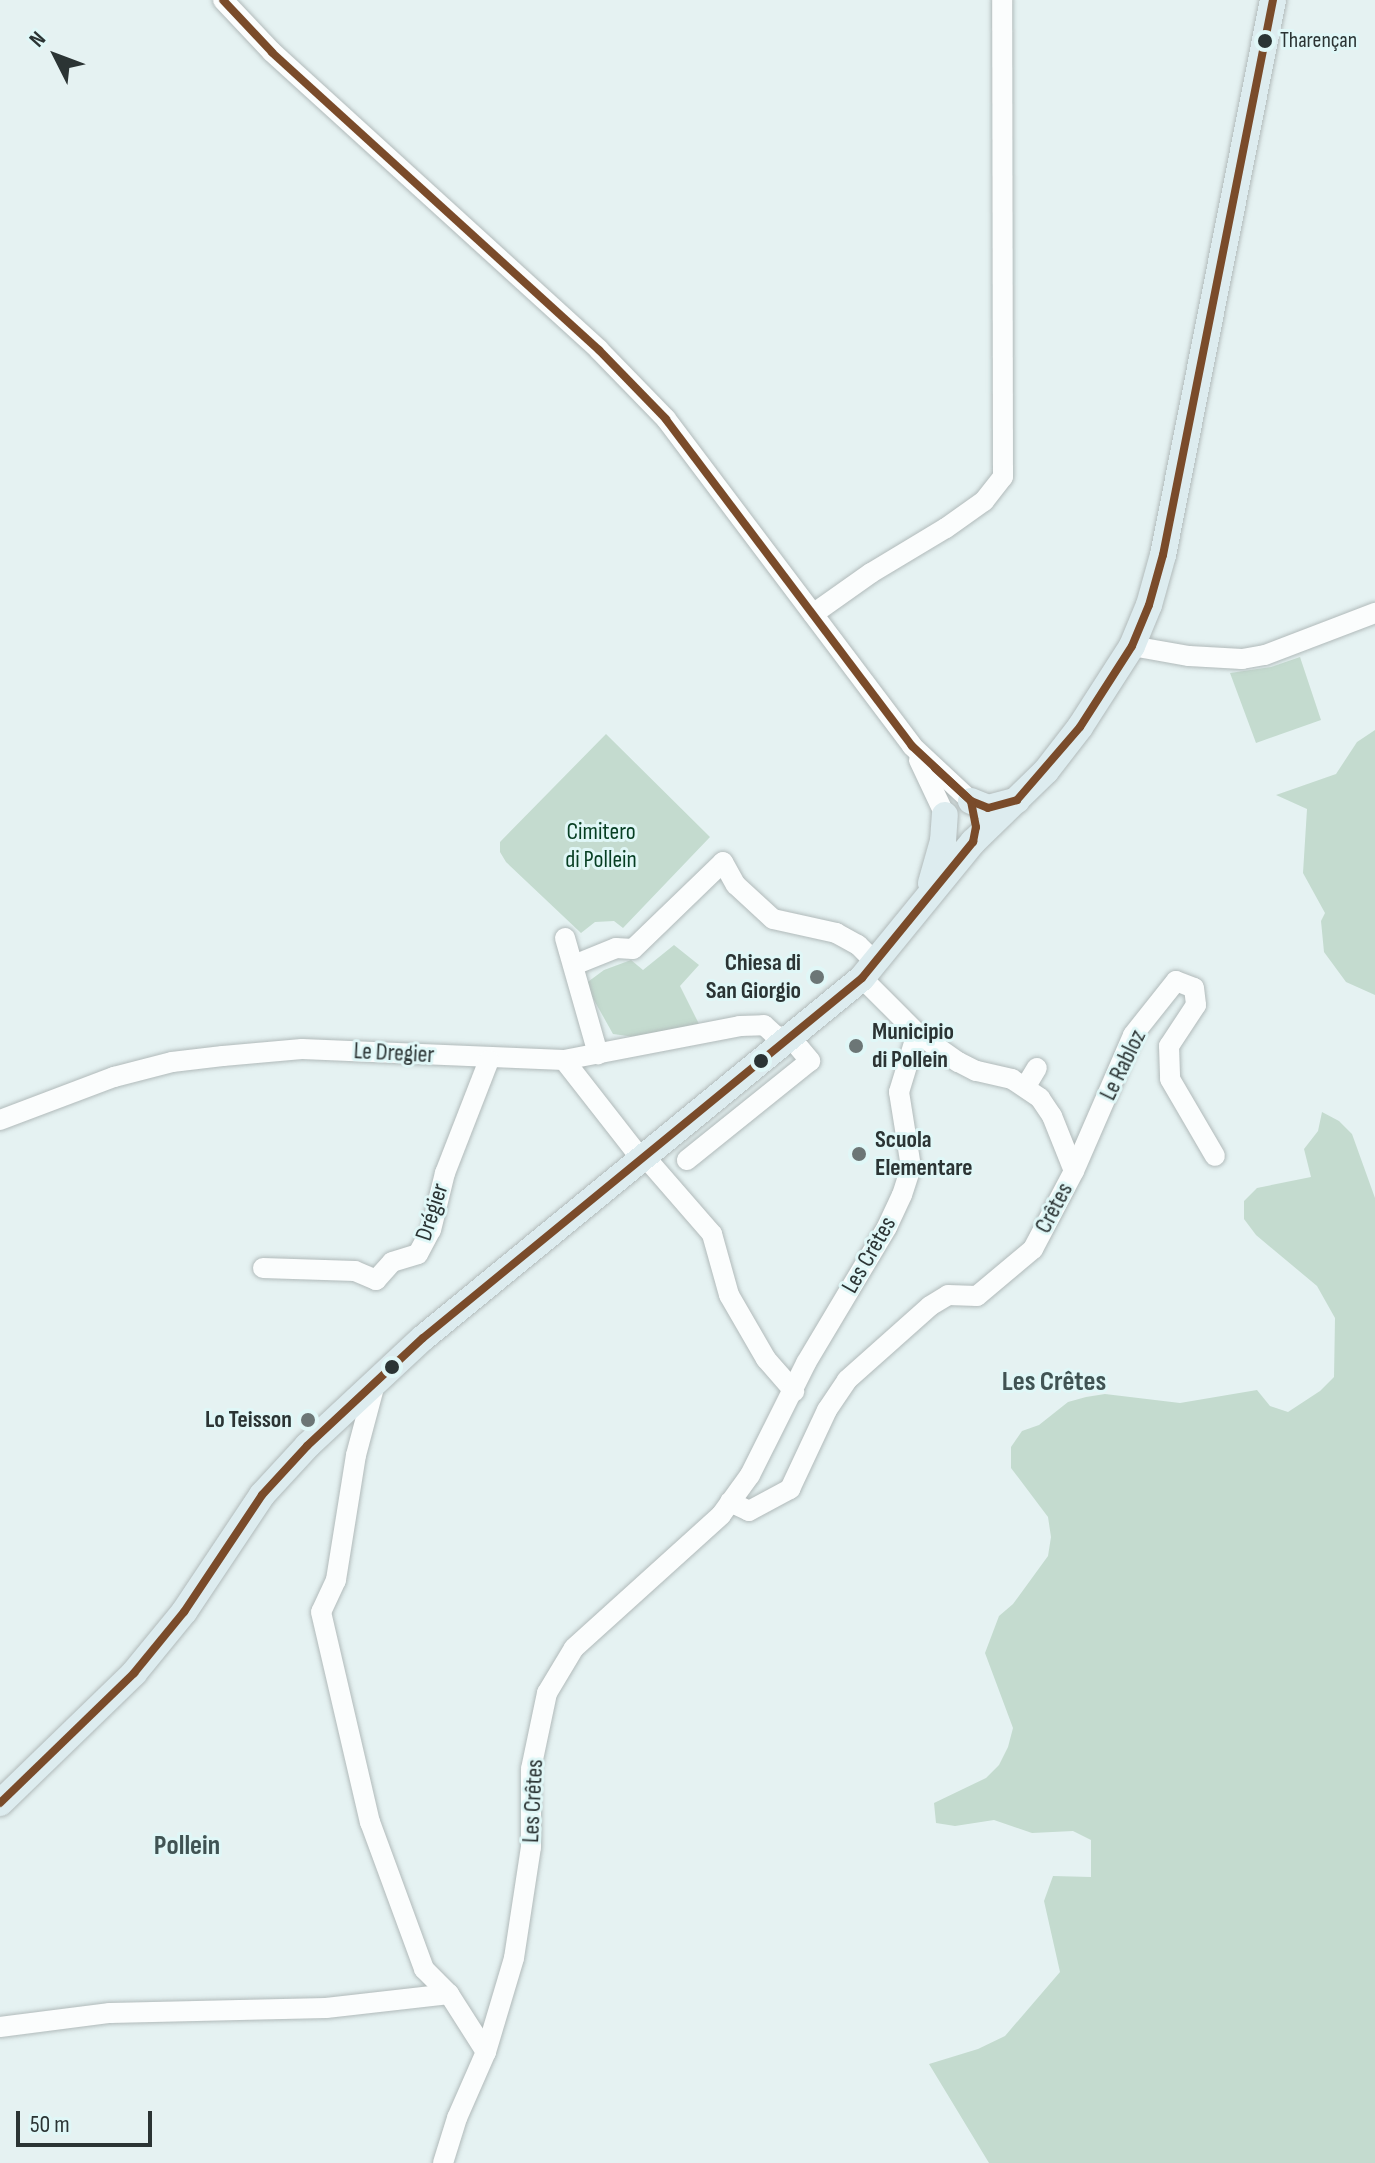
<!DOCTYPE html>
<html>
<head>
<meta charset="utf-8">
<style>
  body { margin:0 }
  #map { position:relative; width:1375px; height:2163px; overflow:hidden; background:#e5f2f2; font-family:"Sofia Sans Condensed",sans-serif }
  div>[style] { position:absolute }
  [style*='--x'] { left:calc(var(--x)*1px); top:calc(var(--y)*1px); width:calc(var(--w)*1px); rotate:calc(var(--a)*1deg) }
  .green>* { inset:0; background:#c4dbcf }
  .roads { filter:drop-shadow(0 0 2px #b1baba) drop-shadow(0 0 2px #b1baba) }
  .minor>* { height:20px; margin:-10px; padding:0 10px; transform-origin:10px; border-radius:10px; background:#fbfdfd }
  .major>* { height:26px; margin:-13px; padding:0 13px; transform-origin:13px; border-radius:13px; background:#ddecef }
  .bus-1>* { height:8px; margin:-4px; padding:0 4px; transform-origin:4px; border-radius:4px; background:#7a4b2a }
  .dots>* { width:22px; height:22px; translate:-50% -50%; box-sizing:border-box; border:4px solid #e0f7f7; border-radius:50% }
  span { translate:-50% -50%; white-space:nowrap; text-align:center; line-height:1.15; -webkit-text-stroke:6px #e0f7f7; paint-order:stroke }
  .bus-label { font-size:22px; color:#2b3434 }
  .left { translate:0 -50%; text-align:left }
  .park-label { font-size:24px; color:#063e22 }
  .poi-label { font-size:24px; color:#2b3434; font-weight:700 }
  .right { translate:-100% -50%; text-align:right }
  .street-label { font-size:24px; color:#2b3434 }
  .quarter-label { font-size:28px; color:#405353; font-weight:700 }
  .north { position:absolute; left:16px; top:16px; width:80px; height:80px; -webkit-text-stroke:6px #e0f7f7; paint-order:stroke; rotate:312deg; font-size:22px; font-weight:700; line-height:32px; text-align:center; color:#2b3434 }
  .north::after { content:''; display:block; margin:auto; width:28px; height:36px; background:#2b3434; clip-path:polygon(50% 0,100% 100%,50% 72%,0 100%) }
  .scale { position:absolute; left:16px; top:2111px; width:136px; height:36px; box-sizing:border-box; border:4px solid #2b3434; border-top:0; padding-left:10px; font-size:24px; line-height:28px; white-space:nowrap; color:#2b3434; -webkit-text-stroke:6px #e0f7f7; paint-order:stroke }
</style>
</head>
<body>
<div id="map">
  <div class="green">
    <div style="clip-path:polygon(1300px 657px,1321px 720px,1256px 743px,1230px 673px,1271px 667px)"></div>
    <div style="clip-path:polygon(1375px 730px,1375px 995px,1346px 982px,1324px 952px,1321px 921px,1325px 913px,1303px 873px,1307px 809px,1276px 795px,1336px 774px,1357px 742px)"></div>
    <div style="clip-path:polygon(606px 734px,710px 837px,623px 928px,614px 921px,595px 922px,581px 933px,506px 862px,500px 852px,500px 842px)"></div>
    <div style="clip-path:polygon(674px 945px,699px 965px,680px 986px,699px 1024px,635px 1037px,613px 1034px,585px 984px,604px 970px,631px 960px,643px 970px)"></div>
    <div style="clip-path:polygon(1322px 1112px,1339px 1121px,1352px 1134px,1375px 1198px,1375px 2163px,989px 2163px,929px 2064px,978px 2049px,1005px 2036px,1060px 1972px,1044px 1901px,1053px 1876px,1091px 1877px,1091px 1840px,1073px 1831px,1032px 1833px,994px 1820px,955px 1826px,936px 1823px,934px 1803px,986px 1778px,999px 1765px,1008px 1747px,1013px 1728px,985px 1653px,999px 1616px,1013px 1604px,1048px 1556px,1051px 1537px,1048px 1517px,1011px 1468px,1011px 1447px,1022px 1431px,1039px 1425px,1068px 1402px,1086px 1397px,1105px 1394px,1180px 1403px,1257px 1390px,1270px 1406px,1288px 1412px,1320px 1391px,1334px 1377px,1335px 1318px,1317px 1286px,1256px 1235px,1244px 1219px,1244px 1201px,1257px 1188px,1311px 1177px,1304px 1149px,1318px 1131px)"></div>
  </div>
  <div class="roads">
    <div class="minor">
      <div style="--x:223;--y:0;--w:71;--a:46.7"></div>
      <div style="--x:272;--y:52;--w:442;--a:42.3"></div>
      <div style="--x:599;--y:350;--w:96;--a:45.8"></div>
      <div style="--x:666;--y:419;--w:409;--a:53"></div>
      <div style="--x:912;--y:746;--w:81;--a:43"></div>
      <div style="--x:813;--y:614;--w:71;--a:-35.3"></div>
      <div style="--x:871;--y:573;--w:87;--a:-31"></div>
      <div style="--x:946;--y:528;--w:47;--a:-35.4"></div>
      <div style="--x:984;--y:501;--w:31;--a:-52"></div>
      <div style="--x:1003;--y:477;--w:477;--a:-90.1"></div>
      <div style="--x:1132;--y:646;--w:58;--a:10"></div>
      <div style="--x:1189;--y:656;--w:53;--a:3.2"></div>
      <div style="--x:1242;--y:659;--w:23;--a:-10"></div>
      <div style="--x:1265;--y:655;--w:118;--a:-20.9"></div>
      <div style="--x:919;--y:760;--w:61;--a:64.7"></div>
      <div style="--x:565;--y:938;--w:121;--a:74.1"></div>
      <div style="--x:574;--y:965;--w:45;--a:-22"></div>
      <div style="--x:616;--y:948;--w:17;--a:3"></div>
      <div style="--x:633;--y:949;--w:125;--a:-44"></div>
      <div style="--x:723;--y:862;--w:26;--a:61"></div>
      <div style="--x:736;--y:885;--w:50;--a:42.6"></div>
      <div style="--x:773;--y:919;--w:65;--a:12.5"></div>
      <div style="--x:836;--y:933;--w:25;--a:29"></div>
      <div style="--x:858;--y:945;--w:25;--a:45"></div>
      <div style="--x:564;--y:1060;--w:128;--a:52"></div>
      <div style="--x:1026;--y:1086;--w:21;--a:-59"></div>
      <div style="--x:0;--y:1120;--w:122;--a:-20.7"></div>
      <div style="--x:114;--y:1077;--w:60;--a:-14.5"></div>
      <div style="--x:172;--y:1062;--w:51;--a:-6.7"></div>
      <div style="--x:223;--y:1056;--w:79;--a:-5.1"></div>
      <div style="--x:302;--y:1049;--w:262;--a:2.4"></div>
      <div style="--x:564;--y:1060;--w:179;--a:-10.9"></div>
      <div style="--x:740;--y:1026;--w:24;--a:-2"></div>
      <div style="--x:764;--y:1025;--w:16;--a:43"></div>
      <div style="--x:776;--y:1036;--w:15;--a:8"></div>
      <div style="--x:791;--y:1038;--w:30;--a:50"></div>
      <div style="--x:810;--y:1061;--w:158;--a:141.2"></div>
      <div style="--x:646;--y:1158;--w:101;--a:49"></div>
      <div style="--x:712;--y:1234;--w:63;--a:74.4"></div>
      <div style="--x:729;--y:1295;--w:74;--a:60"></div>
      <div style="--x:766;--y:1359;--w:43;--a:48.8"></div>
      <div style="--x:1074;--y:1171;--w:148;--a:-66.5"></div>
      <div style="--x:1133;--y:1035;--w:69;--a:-51.5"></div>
      <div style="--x:1176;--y:981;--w:19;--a:21"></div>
      <div style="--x:1194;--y:988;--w:17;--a:83"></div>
      <div style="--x:1196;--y:1005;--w:49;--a:123.4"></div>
      <div style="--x:1169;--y:1046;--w:33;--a:88"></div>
      <div style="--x:1170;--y:1079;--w:89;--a:59.7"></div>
      <div style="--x:263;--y:1268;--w:92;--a:1.9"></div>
      <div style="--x:355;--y:1271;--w:23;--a:23"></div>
      <div style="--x:376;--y:1280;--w:24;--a:-48"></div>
      <div style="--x:392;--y:1262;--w:27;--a:-17"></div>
      <div style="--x:418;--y:1254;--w:27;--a:-62"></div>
      <div style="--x:431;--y:1230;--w:59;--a:-76.2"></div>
      <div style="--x:445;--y:1173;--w:121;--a:-68.7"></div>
      <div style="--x:376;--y:1380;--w:78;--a:104.9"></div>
      <div style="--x:356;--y:1455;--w:127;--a:99.1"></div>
      <div style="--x:336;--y:1580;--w:35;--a:115"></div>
      <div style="--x:321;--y:1612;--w:216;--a:76.9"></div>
      <div style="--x:370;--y:1822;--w:157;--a:69.8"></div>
      <div style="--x:424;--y:1969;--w:35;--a:45"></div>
      <div style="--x:449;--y:1994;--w:69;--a:57.5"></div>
      <div style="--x:730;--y:1502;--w:21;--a:25"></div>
      <div style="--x:749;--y:1511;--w:47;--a:-28.2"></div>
      <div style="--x:790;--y:1489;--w:87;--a:-64.9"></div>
      <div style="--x:827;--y:1410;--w:36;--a:-56"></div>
      <div style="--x:847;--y:1380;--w:111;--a:-41.7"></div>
      <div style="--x:930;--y:1306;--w:21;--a:-31"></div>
      <div style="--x:948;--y:1295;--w:29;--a:2"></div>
      <div style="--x:977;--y:1296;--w:73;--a:-40"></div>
      <div style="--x:1033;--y:1249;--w:88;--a:-62.3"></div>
      <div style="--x:1074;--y:1171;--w:59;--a:-111.8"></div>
      <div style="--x:1052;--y:1116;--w:22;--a:-124"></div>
      <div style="--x:1040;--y:1098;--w:34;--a:-146"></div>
      <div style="--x:1012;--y:1079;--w:37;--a:-167"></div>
      <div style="--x:976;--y:1071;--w:20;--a:-153"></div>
      <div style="--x:958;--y:1062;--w:50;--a:-144.7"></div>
      <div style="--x:917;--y:1033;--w:78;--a:-135"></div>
      <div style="--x:0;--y:2027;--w:111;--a:-7.3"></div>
      <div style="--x:110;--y:2013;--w:216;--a:-1.3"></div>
      <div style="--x:326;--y:2008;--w:124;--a:-6.5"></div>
      <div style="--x:443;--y:2163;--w:47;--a:-72.7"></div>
      <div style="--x:457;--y:2118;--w:72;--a:-66.3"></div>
      <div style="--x:486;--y:2052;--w:98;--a:-73.4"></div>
      <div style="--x:514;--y:1958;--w:112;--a:-81.3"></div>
      <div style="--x:531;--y:1847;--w:78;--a:-90"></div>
      <div style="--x:531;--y:1769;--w:78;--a:-78.1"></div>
      <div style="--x:547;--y:1693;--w:52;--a:-59"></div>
      <div style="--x:574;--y:1648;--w:198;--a:-42.1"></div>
      <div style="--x:721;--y:1515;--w:49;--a:-54.1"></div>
      <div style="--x:750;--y:1475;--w:125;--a:-63.4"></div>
      <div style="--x:806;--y:1363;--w:158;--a:-59.2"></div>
      <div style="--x:887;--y:1227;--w:35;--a:-65"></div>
      <div style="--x:902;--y:1195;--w:29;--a:-72"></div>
      <div style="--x:911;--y:1167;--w:76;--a:-99.1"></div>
      <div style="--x:899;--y:1092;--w:62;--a:-73"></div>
    </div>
    <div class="major">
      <div style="--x:971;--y:801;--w:18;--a:22"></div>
      <div style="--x:988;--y:808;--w:30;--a:-15"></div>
      <div style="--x:931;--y:883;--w:44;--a:-74.1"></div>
      <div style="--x:943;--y:841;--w:26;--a:-86"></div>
      <div style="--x:0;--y:1803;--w:187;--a:-44.1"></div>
      <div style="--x:134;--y:1673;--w:79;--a:-50.7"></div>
      <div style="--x:184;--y:1612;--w:141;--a:-56.3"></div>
      <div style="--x:262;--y:1495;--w:67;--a:-47.4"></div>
      <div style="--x:307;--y:1446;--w:158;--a:-43"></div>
      <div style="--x:423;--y:1338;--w:568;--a:-39.35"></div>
      <div style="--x:862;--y:978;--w:176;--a:-50.8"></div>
      <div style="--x:973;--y:842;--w:102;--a:-44.2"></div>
      <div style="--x:1046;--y:771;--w:56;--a:-52.3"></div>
      <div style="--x:1080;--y:727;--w:96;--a:-57.3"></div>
      <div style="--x:1132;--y:646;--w:44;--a:-67.5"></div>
      <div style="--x:1149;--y:605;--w:52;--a:-74.4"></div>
      <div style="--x:1163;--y:555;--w:566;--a:-78.79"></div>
    </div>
  </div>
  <div class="bus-1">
    <div style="--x:935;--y:768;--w:49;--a:42.5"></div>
    <div style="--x:971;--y:801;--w:18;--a:22"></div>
    <div style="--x:988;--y:808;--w:30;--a:-15"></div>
    <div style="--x:1017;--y:800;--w:96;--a:-49.2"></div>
    <div style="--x:1080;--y:727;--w:96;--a:-57.3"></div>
    <div style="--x:1132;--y:646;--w:44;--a:-67.5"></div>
    <div style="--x:1149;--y:605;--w:52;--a:-74.4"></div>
    <div style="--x:1163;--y:555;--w:566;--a:-78.79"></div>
    <div style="--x:0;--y:1803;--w:187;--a:-44.1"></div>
    <div style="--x:134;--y:1673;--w:79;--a:-50.7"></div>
    <div style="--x:184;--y:1612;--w:141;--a:-56.3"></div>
    <div style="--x:262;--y:1495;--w:67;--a:-47.4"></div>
    <div style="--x:307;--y:1446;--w:158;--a:-43"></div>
    <div style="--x:423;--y:1338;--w:568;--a:-39.35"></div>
    <div style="--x:862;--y:978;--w:176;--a:-50.8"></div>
    <div style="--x:973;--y:842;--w:15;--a:-79"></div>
    <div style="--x:976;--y:827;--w:26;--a:-101"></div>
    <div style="--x:971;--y:801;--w:81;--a:-137"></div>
    <div style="--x:912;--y:746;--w:409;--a:-127"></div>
    <div style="--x:666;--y:419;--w:96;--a:-134.2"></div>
    <div style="--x:599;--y:350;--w:442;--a:-137.7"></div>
    <div style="--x:272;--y:52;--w:71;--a:-133.3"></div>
  </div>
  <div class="dots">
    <div style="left:1265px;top:41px;background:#2b3434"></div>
    <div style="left:817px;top:977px;background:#6c7676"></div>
    <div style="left:856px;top:1046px;background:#6c7676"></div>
    <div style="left:761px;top:1061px;background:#2b3434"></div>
    <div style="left:859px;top:1154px;background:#6c7676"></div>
    <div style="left:392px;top:1367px;background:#2b3434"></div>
    <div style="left:308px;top:1420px;background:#6c7676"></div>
  </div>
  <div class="bus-label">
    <span class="left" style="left:1280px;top:41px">Tharençan</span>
  </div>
  <div class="park-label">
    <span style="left:601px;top:846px">Cimitero<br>di Pollein</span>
  </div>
  <div class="poi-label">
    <span class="right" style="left:801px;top:977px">Chiesa di<br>San Giorgio</span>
    <span class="left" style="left:872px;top:1046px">Municipio<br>di Pollein</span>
    <span class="left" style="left:875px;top:1154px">Scuola<br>Elementare</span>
    <span class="right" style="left:292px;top:1420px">Lo Teisson</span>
  </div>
  <div class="street-label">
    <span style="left:394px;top:1053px;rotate:3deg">Le Dregier</span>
    <span style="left:1123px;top:1065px;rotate:-64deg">Le Rabloz</span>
    <span style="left:1054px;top:1208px;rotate:-62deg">Crêtes</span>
    <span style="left:432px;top:1212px;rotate:-72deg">Drégier</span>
    <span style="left:869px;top:1255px;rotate:-60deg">Les Crêtes</span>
    <span style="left:533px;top:1801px;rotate:-87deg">Les Crêtes</span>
  </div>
  <div class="quarter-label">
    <span style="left:1054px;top:1382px">Les Crêtes</span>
    <span style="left:187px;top:1846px">Pollein</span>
  </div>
  <div class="north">N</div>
  <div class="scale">50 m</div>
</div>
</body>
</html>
